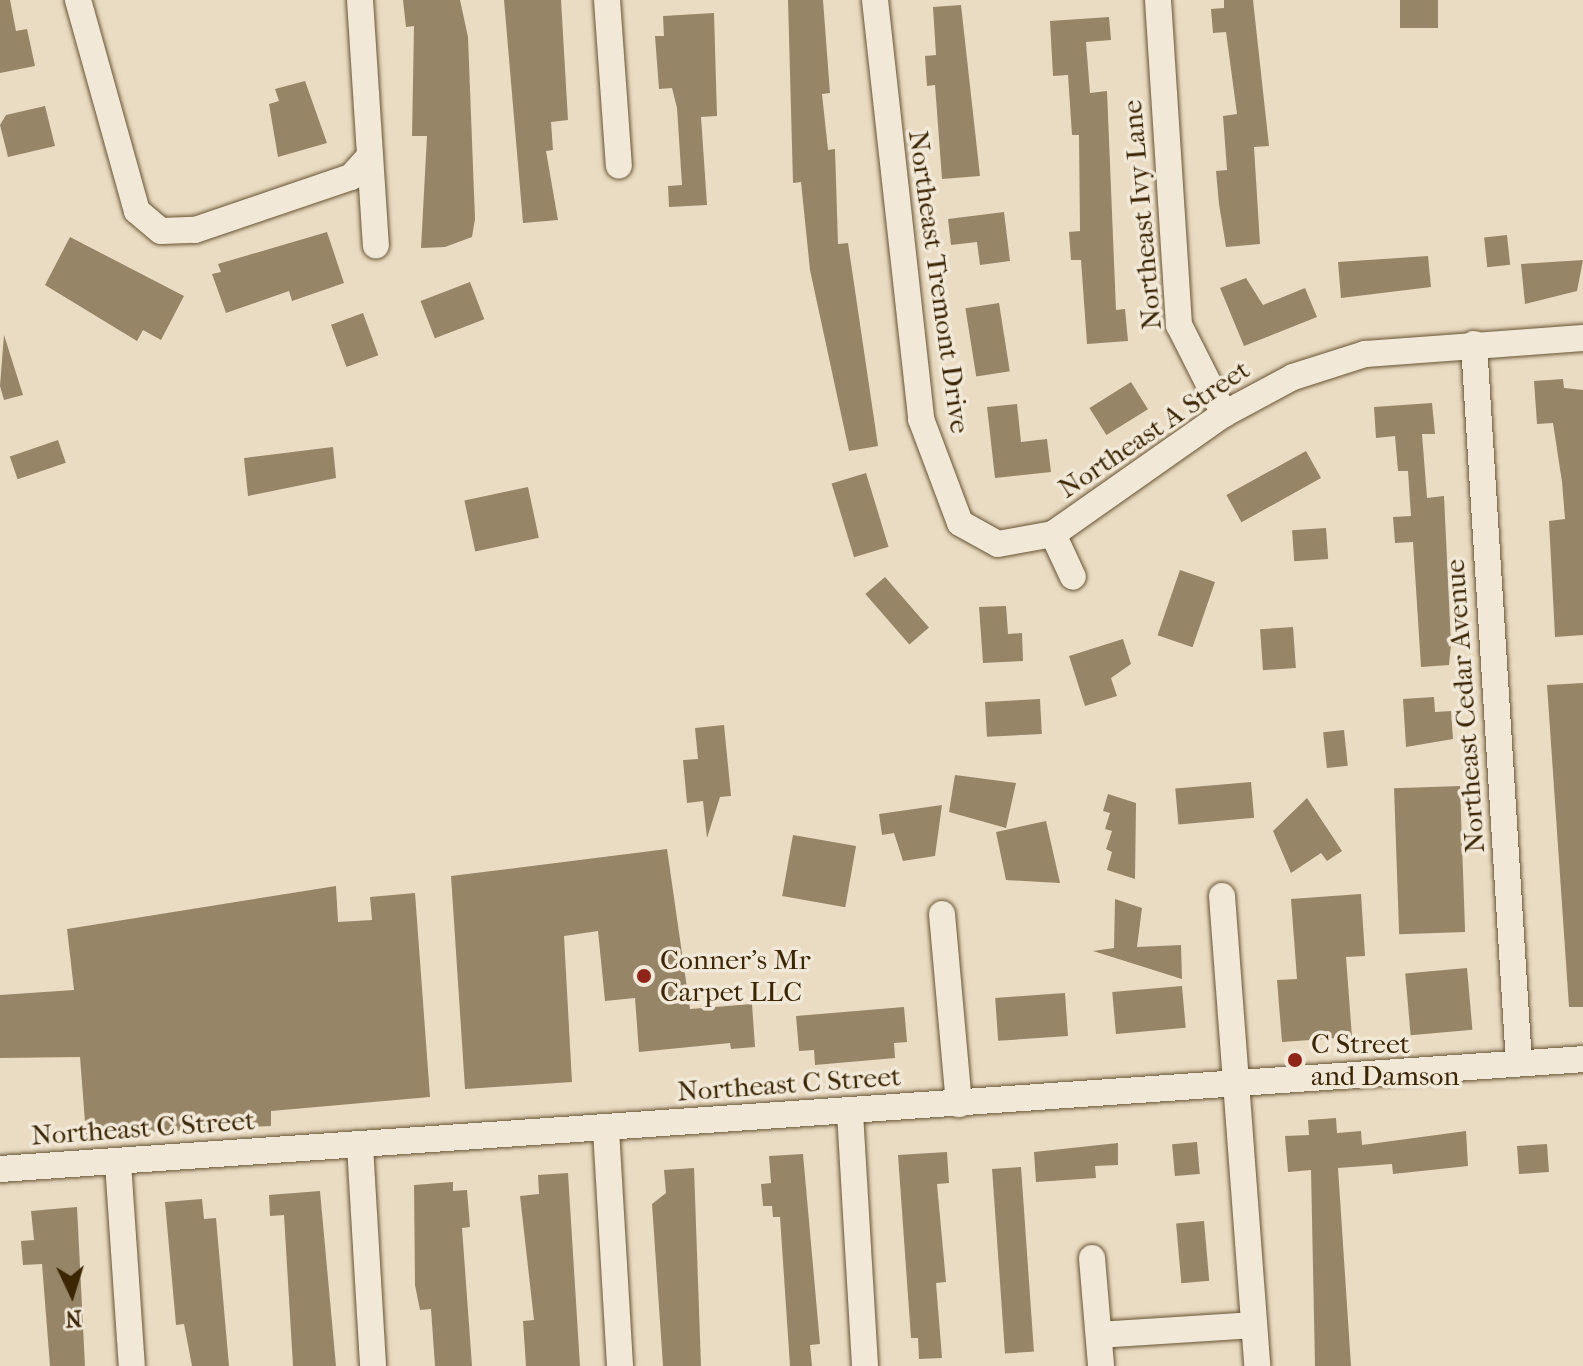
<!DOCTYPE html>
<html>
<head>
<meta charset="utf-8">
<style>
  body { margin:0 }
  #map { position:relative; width:1583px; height:1366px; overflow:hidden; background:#eadcc3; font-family:"IM FELL French Canon",serif }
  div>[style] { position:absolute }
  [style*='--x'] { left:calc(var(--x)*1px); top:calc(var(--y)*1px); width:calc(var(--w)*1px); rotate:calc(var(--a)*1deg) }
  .building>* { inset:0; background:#968567; transform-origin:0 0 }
  .roads { filter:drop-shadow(0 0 2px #675434) drop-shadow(0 0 2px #675434) }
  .minor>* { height:26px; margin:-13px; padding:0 13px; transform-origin:13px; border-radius:13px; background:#f1e8d8 }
  .dots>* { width:22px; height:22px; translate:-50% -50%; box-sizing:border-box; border:4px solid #f1e8d8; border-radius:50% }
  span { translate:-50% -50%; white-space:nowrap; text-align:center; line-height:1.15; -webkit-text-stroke:7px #f1e8d8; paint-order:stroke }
  .street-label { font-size:28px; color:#3b2604 }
  .poi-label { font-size:28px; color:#3b2604 }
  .left { translate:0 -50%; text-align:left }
  .north { position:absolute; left:32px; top:1254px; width:80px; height:80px; -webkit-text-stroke:6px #f1e8d8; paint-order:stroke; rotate:176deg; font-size:22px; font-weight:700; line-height:32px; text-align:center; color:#3b2604 }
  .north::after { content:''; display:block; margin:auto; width:28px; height:36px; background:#3b2604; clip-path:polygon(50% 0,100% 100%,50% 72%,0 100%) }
</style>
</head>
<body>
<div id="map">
  <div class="building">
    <div style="clip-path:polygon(0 0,10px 0,16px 31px,27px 29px,35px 66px,0 73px)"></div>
    <div style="clip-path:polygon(403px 0,460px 0,468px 37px,475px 219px,472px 237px,445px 247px,421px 248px,427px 136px,412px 136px,414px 26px,406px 27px)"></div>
    <div style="clip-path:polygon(504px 0,561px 0,568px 120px,551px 122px,553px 150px,546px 151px,558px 220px,523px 223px)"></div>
    <div style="clip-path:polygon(788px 0,823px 0,830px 93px,822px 94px,828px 150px,835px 149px,838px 244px,848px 243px,878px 446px,849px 451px,810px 270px,801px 182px,793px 183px)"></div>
    <div style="clip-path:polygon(1224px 0,1253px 0,1269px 146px,1254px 147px,1260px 244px,1226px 247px,1219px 204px,1216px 171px,1227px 170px,1223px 116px,1237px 114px,1226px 32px,1213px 33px,1211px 9px,1224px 8px)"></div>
    <div style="left:1400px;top:0;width:38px;height:28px"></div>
    <div style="clip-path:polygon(961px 5px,980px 176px,942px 179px,935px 85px,927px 86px,925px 56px,936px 55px,933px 7px)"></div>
    <div style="clip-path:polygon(714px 13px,717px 116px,701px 117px,707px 205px,669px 207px,668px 186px,682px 185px,677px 108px,672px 88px,659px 89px,655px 36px,664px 36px,663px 16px)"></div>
    <div style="clip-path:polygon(1109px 17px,1111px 40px,1086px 42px,1090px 93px,1107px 91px,1116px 310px,1125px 309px,1128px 341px,1087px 344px,1081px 260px,1071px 260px,1069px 232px,1080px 231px,1079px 135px,1072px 135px,1068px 75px,1053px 76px,1050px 21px)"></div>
    <div style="clip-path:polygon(305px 81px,327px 143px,278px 157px,269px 104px,279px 101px,275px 89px)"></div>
    <div style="clip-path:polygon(45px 106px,55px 146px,8px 157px,0 125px,6px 115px)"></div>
    <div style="clip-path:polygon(1004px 212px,1010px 261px,980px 265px,977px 242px,951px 245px,948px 219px)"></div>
    <div style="clip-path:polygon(327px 232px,344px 283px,292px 301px,289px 291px,226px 313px,212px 274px,221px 272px,218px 264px)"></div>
    <div style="left:1507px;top:235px;width:30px;height:23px;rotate:84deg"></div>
    <div style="clip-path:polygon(70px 237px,184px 296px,161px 340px,143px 330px,137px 341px,45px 285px)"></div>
    <div style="clip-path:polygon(1428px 256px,1431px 287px,1341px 298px,1338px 262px)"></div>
    <div style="clip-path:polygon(1583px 260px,1577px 291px,1525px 304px,1521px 264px)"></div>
    <div style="clip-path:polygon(1246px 278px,1263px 305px,1305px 288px,1317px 317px,1244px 346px,1220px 288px)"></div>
    <div style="left:470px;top:282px;width:40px;height:53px;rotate:69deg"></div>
    <div style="left:999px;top:303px;width:69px;height:34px;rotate:81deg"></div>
    <div style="left:363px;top:313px;width:45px;height:34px;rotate:70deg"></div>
    <div style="clip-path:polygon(4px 335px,23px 395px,4px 400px,0 386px)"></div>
    <div style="clip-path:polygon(1563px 379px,1564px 388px,1583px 390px,1583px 635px,1555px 637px,1549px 521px,1565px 519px,1562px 482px,1553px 423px,1537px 424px,1534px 381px)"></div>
    <div style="left:1131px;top:382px;width:32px;height:49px;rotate:58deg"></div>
    <div style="clip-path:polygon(1432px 403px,1435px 434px,1422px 434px,1427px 498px,1444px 496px,1451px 644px,1449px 665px,1421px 667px,1413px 542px,1395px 543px,1393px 517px,1411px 516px,1408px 471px,1398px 471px,1395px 436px,1376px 438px,1374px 407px)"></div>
    <div style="clip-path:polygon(1017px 404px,1021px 442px,1047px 439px,1051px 472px,995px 478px,987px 407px)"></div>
    <div style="left:58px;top:440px;width:24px;height:51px;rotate:71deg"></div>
    <div style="clip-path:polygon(333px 447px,336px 478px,248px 496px,244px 458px)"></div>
    <div style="left:1306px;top:451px;width:31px;height:91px;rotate:61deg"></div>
    <div style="left:866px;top:473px;width:77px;height:36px;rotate:73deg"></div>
    <div style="left:528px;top:487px;width:52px;height:65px;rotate:78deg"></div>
    <div style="left:1326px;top:528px;width:31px;height:34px;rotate:86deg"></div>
    <div style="left:1180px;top:570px;width:37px;height:69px;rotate:19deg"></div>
    <div style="left:885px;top:577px;width:67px;height:26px;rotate:49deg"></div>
    <div style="clip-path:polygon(1006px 606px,1008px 634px,1022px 633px,1023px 661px,983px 663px,979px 607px)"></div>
    <div style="left:1293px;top:627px;width:41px;height:33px;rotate:86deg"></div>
    <div style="clip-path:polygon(1123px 639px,1131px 664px,1111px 678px,1117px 696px,1085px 706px,1069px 656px)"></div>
    <div style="clip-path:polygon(1583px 683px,1583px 1007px,1569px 1007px,1547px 685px)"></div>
    <div style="clip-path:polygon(1434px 697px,1435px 712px,1451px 711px,1453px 739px,1406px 747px,1403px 699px)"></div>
    <div style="left:1040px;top:699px;width:35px;height:55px;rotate:87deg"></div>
    <div style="clip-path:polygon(724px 725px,731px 796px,720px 797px,707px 838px,703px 801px,687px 803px,683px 760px,698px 759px,695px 728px)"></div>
    <div style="left:1344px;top:730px;width:36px;height:21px;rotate:84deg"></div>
    <div style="clip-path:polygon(955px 775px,1016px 783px,1006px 828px,949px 812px)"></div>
    <div style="left:1251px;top:782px;width:36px;height:76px;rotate:85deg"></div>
    <div style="left:1460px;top:786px;width:146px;height:66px;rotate:88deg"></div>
    <div style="clip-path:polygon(1108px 794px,1136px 803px,1135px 879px,1107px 870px,1112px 852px,1106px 849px,1112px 831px,1105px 829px,1110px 813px,1103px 811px)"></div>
    <div style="clip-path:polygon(1307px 798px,1342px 851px,1327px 861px,1321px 853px,1291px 873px,1273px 831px)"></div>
    <div style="clip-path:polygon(942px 805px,935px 856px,903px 861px,894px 833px,882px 835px,879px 814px)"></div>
    <div style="clip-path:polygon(1046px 821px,1060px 883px,1006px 880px,996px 832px)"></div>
    <div style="left:793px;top:835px;width:64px;height:62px;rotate:10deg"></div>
    <div style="clip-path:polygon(667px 849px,690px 1009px,752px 1004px,755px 1047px,731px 1049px,730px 1043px,639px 1052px,635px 998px,605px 1001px,598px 931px,564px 936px,572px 1082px,465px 1089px,451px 876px)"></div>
    <div style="clip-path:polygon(336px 886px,338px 922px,372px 920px,370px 897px,415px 893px,430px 1097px,271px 1111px,271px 1126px,86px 1135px,80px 1057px,0 1058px,0 995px,74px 990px,67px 929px)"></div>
    <div style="clip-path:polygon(1361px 894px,1365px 956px,1346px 957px,1352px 1037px,1282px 1042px,1277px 980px,1297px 979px,1291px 899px)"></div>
    <div style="clip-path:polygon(1115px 899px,1142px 908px,1137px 947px,1181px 945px,1182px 979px,1093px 951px,1114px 948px)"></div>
    <div style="left:1467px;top:968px;width:62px;height:62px;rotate:85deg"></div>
    <div style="left:1182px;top:986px;width:42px;height:70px;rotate:85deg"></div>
    <div style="left:1065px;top:993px;width:43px;height:70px;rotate:86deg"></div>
    <div style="clip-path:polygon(904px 1007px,907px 1042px,894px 1043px,895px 1058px,815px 1065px,814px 1050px,799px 1051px,796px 1016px)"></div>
    <div style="clip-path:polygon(1336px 1118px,1337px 1133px,1361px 1131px,1362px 1145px,1466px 1131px,1468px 1166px,1393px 1174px,1392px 1164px,1338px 1168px,1351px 1366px,1315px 1366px,1311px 1170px,1288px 1172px,1285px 1136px,1309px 1135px,1308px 1120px)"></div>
    <div style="left:1197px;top:1142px;width:32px;height:25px;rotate:85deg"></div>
    <div style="clip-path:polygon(1118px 1143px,1118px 1165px,1095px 1166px,1096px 1178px,1036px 1182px,1034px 1152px)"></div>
    <div style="left:1547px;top:1144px;width:28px;height:30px;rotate:86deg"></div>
    <div style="clip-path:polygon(947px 1152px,949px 1183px,937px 1184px,946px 1282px,936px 1283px,942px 1358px,919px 1359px,918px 1338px,911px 1338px,898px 1155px)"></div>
    <div style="clip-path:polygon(803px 1154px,820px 1344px,810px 1345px,812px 1366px,790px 1366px,780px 1217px,773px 1217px,772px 1206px,763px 1206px,761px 1184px,771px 1183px,769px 1156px)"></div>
    <div style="left:1021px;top:1167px;width:185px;height:29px;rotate:86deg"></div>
    <div style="clip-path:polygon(694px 1168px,701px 1366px,663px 1366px,652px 1204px,666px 1193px,664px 1170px)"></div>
    <div style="clip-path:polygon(568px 1173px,580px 1366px,526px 1366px,523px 1321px,534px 1320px,520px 1196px,539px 1194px,538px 1175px)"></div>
    <div style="clip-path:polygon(453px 1182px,453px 1191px,467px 1190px,470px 1227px,462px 1228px,472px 1366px,435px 1366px,431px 1309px,420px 1310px,415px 1285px,414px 1185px)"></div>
    <div style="clip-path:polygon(320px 1191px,336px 1366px,293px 1366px,284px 1215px,270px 1216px,269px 1195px)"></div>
    <div style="clip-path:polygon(202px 1199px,204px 1219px,216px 1218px,229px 1366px,192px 1366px,184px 1324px,176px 1325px,165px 1202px)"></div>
    <div style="clip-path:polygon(77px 1207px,85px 1366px,50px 1366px,42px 1264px,23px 1265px,21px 1241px,34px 1240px,31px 1211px)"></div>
    <div style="left:1204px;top:1221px;width:60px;height:28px;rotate:85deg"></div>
  </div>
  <div class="roads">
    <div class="minor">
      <div style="--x:78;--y:0;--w:219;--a:74.4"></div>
      <div style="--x:137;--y:211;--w:31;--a:40"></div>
      <div style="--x:161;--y:231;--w:34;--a:-2"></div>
      <div style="--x:195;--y:230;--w:165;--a:-18.8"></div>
      <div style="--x:351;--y:177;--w:27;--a:-48"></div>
      <div style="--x:360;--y:0;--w:246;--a:86.3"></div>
      <div style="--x:607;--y:0;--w:166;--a:85.9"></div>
      <div style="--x:875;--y:0;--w:422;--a:83.7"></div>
      <div style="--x:921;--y:419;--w:111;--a:69.4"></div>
      <div style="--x:960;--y:523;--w:43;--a:28.9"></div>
      <div style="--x:998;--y:544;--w:56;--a:-10.3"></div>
      <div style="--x:1053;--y:534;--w:209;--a:-35.1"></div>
      <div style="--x:1224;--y:414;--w:78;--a:-28.2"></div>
      <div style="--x:1293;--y:377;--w:76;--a:-17.7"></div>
      <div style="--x:1365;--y:354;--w:219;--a:-4.2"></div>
      <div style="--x:1158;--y:0;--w:326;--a:86.3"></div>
      <div style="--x:1179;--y:325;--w:100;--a:63.2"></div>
      <div style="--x:1474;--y:344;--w:720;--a:86.42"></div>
      <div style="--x:1053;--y:534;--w:47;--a:65.1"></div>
      <div style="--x:1222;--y:896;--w:471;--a:85.7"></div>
      <div style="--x:942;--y:914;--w:191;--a:84.9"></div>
      <div style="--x:850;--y:1113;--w:253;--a:86.6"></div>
      <div style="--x:606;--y:1130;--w:236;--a:86.6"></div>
      <div style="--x:360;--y:1146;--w:220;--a:86.6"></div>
      <div style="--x:118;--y:1163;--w:203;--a:86.1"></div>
      <div style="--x:0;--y:1169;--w:1587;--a:-3.97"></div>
      <div style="--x:1092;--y:1258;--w:108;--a:85.2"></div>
      <div style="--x:1099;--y:1335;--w:155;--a:-3.7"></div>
    </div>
  </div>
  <div class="dots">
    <div style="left:644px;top:976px;background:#8f2418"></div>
    <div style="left:1295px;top:1060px;background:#8f2418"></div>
  </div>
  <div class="street-label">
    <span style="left:1142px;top:215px;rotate:-95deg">Northeast Ivy Lane</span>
    <span style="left:939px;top:282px;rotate:82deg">Northeast Tremont Drive</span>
    <span style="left:1154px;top:429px;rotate:-34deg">Northeast A Street</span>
    <span style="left:1465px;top:706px;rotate:-94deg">Northeast Cedar Avenue</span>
    <span style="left:789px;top:1084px;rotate:-4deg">Northeast C Street</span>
    <span style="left:143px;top:1128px;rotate:-4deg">Northeast C Street</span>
  </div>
  <div class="poi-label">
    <span class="left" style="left:660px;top:976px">Conner's Mr<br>Carpet LLC</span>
    <span class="left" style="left:1311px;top:1060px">C Street<br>and Damson</span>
  </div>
  <div class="north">N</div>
</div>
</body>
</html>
